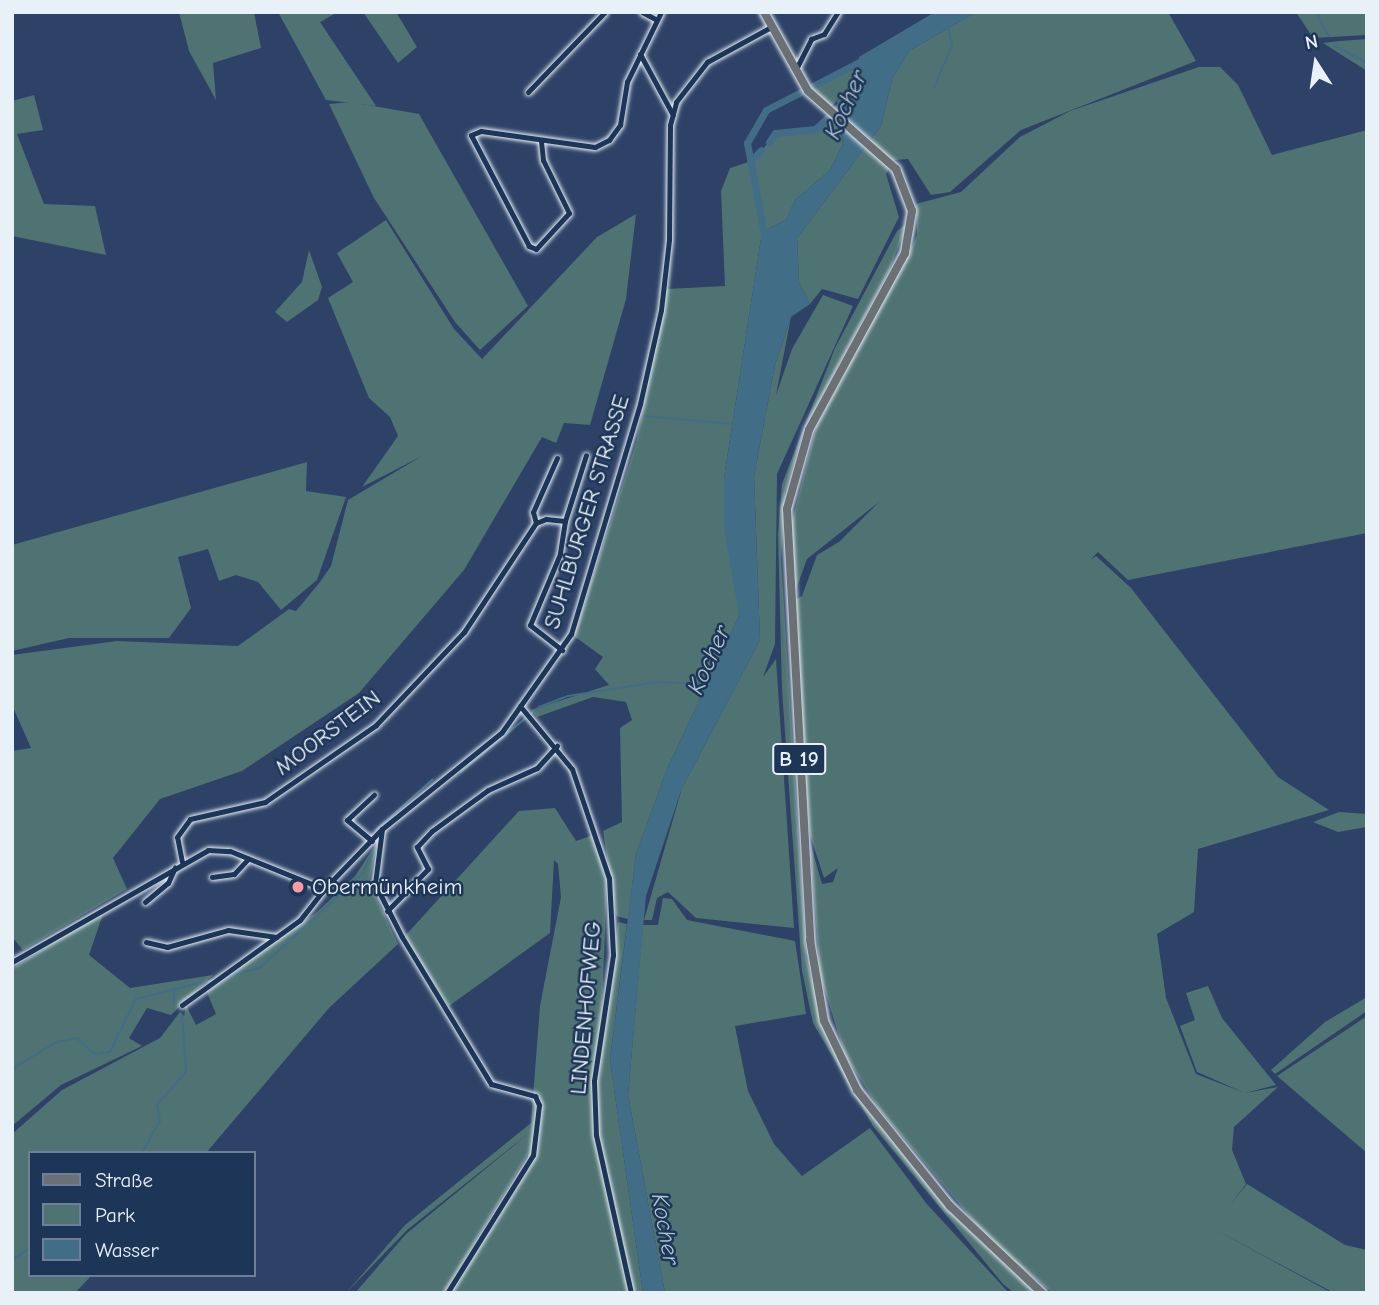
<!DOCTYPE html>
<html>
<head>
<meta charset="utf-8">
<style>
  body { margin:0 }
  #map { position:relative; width:1379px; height:1305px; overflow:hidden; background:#2d4266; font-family:"Comic Neue",sans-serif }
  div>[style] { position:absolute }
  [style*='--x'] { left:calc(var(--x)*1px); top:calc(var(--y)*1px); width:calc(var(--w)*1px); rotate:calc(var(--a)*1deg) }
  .green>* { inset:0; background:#4f7273 }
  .water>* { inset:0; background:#426d87 }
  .stream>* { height:2px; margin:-1px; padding:0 1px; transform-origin:1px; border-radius:1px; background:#426d87 }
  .canal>* { height:7px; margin:-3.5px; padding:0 3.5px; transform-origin:3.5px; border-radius:3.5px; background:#426d87 }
  .roads { filter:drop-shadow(0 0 2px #e8f1f8) drop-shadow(0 0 2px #e8f1f8) }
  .street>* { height:5px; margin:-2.5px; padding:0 2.5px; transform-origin:2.5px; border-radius:2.5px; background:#1d3557 }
  .primary>* { height:8px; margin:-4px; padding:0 4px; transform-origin:4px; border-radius:4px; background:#6a7074 }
  .dots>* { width:19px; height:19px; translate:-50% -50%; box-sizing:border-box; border:4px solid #1d3557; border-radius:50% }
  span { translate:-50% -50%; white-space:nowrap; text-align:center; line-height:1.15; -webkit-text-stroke:5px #1d3557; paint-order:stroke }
  .shield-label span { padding:2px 5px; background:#1d3557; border:2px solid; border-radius:5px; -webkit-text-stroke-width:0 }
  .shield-label { font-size:21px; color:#e8f1f8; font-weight:700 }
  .street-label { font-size:23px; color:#e8f1f8 }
  .poi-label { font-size:23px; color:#e8f1f8 }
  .left { translate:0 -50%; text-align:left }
  .water-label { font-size:24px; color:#aec3d0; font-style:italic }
  .frame { position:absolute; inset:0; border:14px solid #e8f1f8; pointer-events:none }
  .legend { position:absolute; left:28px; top:1151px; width:228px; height:126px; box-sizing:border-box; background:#1d3557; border:2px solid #6e8097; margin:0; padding:9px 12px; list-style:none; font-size:21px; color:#e8f1f8 }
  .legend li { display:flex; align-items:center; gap:14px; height:35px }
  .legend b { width:35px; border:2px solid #6e8097 }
  .north { position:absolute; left:1281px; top:28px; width:70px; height:70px; -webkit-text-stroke:5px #1d3557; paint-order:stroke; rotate:348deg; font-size:19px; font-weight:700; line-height:28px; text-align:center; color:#e8f1f8 }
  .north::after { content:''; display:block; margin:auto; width:24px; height:32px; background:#e8f1f8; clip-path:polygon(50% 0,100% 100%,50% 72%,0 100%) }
</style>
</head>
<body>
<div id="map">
  <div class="green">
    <div style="clip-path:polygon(179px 12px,254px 12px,261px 48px,213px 63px,216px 100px,189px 51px)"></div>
    <div style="clip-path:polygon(278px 12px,338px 12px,320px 22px,376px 106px,326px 100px)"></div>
    <div style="clip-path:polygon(363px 12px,396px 12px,417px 47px,398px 63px)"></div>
    <div style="clip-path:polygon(976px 12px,1168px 12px,1196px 61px,1021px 130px,950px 192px,931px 195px,908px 159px,894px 160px,886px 174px,899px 217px,858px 299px,822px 289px,810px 304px,799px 282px,797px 238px,881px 126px,892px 79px,909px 51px)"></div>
    <div style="clip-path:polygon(1296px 12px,1367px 12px,1367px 35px,1313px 38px)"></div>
    <div style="clip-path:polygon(1367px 39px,1367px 71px,1323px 43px,1340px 41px)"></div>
    <div style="clip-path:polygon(860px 59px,854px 81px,826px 113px,802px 91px)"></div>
    <div style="clip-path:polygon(1199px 67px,1220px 67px,1238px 85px,1272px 155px,1367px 130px,1367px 533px,1128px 580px,1098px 552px,1090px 560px,1096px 556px,1131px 588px,1278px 777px,1329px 810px,1198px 849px,1194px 912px,1157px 934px,1166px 998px,1196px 1074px,1245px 1093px,1197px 1072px,1180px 1026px,1195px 1020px,1186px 993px,1208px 986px,1222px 1018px,1276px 1085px,1245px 1093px,1278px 1087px,1234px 1127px,1232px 1150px,1246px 1184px,1231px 1204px,1247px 1184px,1345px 1245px,1367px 1250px,1367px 1293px,1334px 1293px,1212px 1228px,1332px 1293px,1053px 1293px,993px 1244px,879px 1109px,845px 1055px,820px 975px,810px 842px,822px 884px,833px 882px,838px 868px,824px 878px,810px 835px,793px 601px,802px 596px,817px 555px,839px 542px,879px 502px,807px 559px,794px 595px,791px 525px,816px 427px,909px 253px,917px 235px,916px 204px,961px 192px,1020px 137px,1070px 111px)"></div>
    <div style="clip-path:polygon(34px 95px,43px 130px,17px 134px,44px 204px,95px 206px,106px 255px,12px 236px,12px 101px)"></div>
    <div style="clip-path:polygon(351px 102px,419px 114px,528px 306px,480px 350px,455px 322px,374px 198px,329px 104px)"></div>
    <div style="clip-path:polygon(837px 110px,843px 144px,830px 170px,795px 200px,786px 220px,762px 232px,724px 478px,739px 616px,667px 769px,636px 854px,628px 919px,616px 916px,603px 831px,622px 822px,620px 728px,632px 720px,626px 702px,593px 697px,537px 717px,531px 710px,609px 685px,595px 669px,603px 657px,574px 636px,636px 443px,667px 289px,725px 286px,721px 191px,730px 168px,752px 161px,776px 134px,817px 130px)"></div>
    <div style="clip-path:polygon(636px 214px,626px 299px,590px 425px,564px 423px,556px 443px,542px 437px,464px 570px,359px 693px,242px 771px,160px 799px,113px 858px,127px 889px,23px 950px,12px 937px,12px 751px,31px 748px,12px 705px,12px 655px,117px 641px,238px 646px,289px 609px,296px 611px,320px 582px,331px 566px,348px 500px,422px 456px,362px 487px,398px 436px,390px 417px,369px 398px,328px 298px,353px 282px,337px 253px,386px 220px,454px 329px,482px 359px,597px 237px)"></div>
    <div style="clip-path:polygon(908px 222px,889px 271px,805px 427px,785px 491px,781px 559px,806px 957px,823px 1027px,860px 1101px,961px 1223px,1036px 1293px,1013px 1292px,1003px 1284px,873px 1126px,813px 1023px,802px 971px,782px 690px,778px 535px,782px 484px,835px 348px,897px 231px)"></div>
    <div style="clip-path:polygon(309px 250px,322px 287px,318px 300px,287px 322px,275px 312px,302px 282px)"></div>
    <div style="clip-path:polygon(823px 295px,853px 306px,777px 474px,775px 644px,763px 677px,776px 659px,794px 928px,696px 918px,668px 892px,657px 898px,652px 920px,644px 920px,682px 788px,760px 640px,754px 476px,775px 365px,791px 317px,776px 395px,792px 349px)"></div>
    <div style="clip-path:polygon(307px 462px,306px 491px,346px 497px,317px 580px,281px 610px,258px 582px,236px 575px,219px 581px,208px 549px,178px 557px,191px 608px,169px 638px,69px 638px,12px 651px,12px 545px)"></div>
    <div style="clip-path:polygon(555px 808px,576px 841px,593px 835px,607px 880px,600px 1056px,618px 922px,627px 924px,610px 1060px,643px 1293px,451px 1293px,528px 1171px,528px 1154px,444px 1293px,355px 1293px,406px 1234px,528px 1134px,407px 1230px,346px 1293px,405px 1225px,531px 1123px,540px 1006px,561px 897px,558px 864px,554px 860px,550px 933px,449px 1006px,404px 937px,519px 811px)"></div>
    <div style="clip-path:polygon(1339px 812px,1367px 814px,1367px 827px,1338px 832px,1313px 822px)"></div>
    <div style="clip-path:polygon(378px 841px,369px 882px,398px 944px,329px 1008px,206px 1153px,30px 1153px,30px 1275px,92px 1275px,75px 1293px,12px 1293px,12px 1134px,62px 1090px,160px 1038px,180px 1012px,184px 1016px,186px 1005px,196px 1025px,216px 1014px,206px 990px,317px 912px,355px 876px)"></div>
    <div style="clip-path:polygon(663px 898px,672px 899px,687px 920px,795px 941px,806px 1014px,735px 1026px,748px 1091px,774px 1144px,802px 1176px,870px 1128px,926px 1203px,1009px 1293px,665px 1293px,628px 1095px,643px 925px,658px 925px)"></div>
    <div style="clip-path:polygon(104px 911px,89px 955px,130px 988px,213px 975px,171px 1015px,147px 1008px,129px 1038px,142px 1046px,61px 1085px,12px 1126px,12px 969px)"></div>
    <div style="clip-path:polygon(1367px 997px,1367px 1011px,1275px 1074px,1271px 1070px,1325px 1022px)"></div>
    <div style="clip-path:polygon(1367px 1016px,1367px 1153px,1277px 1076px)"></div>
  </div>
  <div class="water">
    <div style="clip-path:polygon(935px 12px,976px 12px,909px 51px,892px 79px,881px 126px,797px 238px,799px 282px,810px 304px,791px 317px,775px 365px,754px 476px,760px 640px,682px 788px,646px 896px,628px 1095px,665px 1293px,643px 1293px,610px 1060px,636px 854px,667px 769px,739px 616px,724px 527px,724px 478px,762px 232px,786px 220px,795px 200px,830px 170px,843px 144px,837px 101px,854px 81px,859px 57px)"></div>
  </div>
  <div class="stream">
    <div style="--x:1316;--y:12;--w:27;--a:63"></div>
    <div style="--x:1335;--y:46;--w:36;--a:28"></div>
    <div style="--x:934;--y:87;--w:45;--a:-66.3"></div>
    <div style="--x:952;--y:46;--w:19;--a:-102"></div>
    <div style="--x:643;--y:416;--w:90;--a:5.1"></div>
    <div style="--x:461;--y:772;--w:102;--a:-39.8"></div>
    <div style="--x:539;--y:707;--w:31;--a:-21"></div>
    <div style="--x:568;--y:696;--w:91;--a:-8.8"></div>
    <div style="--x:658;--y:682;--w:50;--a:2.3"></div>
    <div style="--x:376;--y:830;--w:76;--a:-41.8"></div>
    <div style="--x:218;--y:980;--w:45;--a:-16.8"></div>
    <div style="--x:261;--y:967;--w:139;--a:-42.7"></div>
    <div style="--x:363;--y:873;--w:23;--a:-67"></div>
    <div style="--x:174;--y:988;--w:16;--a:90"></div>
    <div style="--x:12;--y:1069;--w:52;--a:-31.5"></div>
    <div style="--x:56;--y:1042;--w:21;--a:-11"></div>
    <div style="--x:77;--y:1038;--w:23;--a:43"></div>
    <div style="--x:94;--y:1054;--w:16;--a:-7"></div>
    <div style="--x:110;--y:1052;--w:59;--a:-63.9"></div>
    <div style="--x:136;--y:999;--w:79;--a:-13.9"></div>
    <div style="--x:142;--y:1153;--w:37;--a:-61"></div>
    <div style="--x:160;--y:1121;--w:16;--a:-101"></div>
    <div style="--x:157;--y:1105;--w:44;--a:-48.7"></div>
    <div style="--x:186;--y:1072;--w:58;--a:-93.9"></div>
    <div style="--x:12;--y:1260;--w:22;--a:-34"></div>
  </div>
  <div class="canal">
    <div style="--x:769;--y:142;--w:11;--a:-56"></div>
    <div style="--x:775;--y:133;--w:40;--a:-5.7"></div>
    <div style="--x:815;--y:129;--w:40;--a:-43"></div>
    <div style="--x:751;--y:160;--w:14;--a:-45"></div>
    <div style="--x:765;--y:240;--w:99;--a:-100.5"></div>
    <div style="--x:747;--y:143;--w:38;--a:-60"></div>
    <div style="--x:766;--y:110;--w:114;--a:-27.2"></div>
  </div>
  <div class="roads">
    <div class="street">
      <div style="--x:642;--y:12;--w:15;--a:28"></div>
      <div style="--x:640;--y:54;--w:69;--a:61.6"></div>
      <div style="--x:796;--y:69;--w:34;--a:-63"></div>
      <div style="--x:811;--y:39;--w:14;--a:-21"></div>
      <div style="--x:824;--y:34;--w:26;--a:-58"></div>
      <div style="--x:528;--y:92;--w:111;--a:-46.1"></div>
      <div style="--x:541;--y:141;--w:19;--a:84"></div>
      <div style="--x:543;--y:160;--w:59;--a:63.9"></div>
      <div style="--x:569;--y:213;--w:49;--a:132.5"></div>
      <div style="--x:536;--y:249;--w:8;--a:-157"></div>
      <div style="--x:529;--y:246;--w:125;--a:-117.6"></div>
      <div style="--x:471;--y:135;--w:11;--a:-22"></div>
      <div style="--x:481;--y:131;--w:115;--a:8"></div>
      <div style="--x:595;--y:147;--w:16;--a:-27"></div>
      <div style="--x:609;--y:140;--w:19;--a:-54"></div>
      <div style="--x:620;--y:125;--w:44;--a:-80.8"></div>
      <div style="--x:627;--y:82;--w:78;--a:-64.1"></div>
      <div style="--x:565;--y:521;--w:69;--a:-72.3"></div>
      <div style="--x:536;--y:523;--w:11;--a:-105"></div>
      <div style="--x:533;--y:512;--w:59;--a:-66"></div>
      <div style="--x:520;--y:706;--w:82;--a:50.5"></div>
      <div style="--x:572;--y:769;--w:115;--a:71.3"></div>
      <div style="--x:609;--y:878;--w:77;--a:87"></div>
      <div style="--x:613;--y:955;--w:127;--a:98.6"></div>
      <div style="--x:594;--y:1081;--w:54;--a:87.9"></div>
      <div style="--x:596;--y:1135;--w:162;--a:77.5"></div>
      <div style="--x:382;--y:829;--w:55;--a:97.3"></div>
      <div style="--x:375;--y:884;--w:59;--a:63"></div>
      <div style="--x:402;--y:937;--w:172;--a:58.8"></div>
      <div style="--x:491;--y:1084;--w:46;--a:15.3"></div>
      <div style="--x:535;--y:1096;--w:10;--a:66"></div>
      <div style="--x:539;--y:1105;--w:50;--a:96.8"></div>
      <div style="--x:533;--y:1155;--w:163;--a:121.9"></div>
      <div style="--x:372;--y:841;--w:33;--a:-140"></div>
      <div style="--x:347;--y:820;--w:37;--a:-43"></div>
      <div style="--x:182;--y:862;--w:25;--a:-101"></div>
      <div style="--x:177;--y:837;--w:22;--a:-54"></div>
      <div style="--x:190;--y:819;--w:77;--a:-12.8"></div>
      <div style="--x:265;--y:802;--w:135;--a:-34.7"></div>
      <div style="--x:376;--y:725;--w:128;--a:-46.6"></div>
      <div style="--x:464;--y:632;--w:131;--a:-56.6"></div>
      <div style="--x:536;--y:523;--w:11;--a:-22"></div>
      <div style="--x:546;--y:519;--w:19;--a:6"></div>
      <div style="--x:565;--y:521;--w:33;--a:99"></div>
      <div style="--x:560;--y:554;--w:77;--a:112.9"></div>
      <div style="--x:530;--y:625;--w:41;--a:38"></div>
      <div style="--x:212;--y:877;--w:22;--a:-8"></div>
      <div style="--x:234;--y:874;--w:21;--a:-47"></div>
      <div style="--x:145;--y:902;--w:30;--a:-40"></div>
      <div style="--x:168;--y:883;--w:17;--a:-66"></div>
      <div style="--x:387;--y:911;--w:59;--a:-45.7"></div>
      <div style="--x:428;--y:869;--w:25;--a:-117"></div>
      <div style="--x:417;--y:847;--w:22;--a:-47"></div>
      <div style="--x:432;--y:831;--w:69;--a:-36.2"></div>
      <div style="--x:488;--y:790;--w:54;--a:-24.2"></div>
      <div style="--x:537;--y:768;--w:30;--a:-48"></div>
      <div style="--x:146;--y:942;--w:22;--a:13"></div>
      <div style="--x:167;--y:947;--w:63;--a:-15.6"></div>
      <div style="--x:228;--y:930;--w:49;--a:8.1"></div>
      <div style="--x:12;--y:962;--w:226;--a:-29.7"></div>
      <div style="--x:208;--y:850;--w:22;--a:3"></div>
      <div style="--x:230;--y:851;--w:101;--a:22"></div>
      <div style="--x:324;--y:889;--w:83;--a:-46"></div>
      <div style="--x:382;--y:829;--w:154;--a:-38.9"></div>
      <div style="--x:502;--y:732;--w:120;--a:-54.9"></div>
      <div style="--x:571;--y:634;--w:240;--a:-73.3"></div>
      <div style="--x:640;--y:404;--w:96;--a:-77.4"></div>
      <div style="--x:661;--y:310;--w:70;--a:-83.5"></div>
      <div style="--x:669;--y:240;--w:115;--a:-89.5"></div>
      <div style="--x:670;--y:125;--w:24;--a:-75"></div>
      <div style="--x:676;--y:102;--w:51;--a:-52.2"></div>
      <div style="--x:707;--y:62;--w:73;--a:-28.7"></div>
      <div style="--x:182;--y:1005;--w:145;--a:-35.8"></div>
      <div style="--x:300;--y:920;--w:39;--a:-52"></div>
    </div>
    <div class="primary">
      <div style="--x:764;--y:12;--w:90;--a:60.9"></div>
      <div style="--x:808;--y:91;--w:118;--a:41.6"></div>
      <div style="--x:896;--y:169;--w:45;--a:69.1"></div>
      <div style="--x:912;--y:211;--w:43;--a:99.5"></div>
      <div style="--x:905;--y:253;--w:201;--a:118.5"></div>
      <div style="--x:809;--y:430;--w:82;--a:105.6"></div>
      <div style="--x:787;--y:509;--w:432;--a:86.9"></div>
      <div style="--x:810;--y:940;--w:82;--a:80.2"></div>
      <div style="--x:824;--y:1021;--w:76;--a:64.4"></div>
      <div style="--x:857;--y:1090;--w:149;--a:51.3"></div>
      <div style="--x:950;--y:1206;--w:127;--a:43.4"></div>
    </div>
  </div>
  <div class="dots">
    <div style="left:298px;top:887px;background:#ff9aa2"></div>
  </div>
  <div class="shield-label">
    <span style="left:799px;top:759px">B 19</span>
  </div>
  <div class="street-label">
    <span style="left:587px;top:512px;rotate:-73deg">SUHLBURGER STRASSE</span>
    <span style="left:328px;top:733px;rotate:-37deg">MOORSTEIN</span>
    <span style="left:586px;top:1008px;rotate:-85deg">LINDENHOFWEG</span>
  </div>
  <div class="poi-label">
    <span class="left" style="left:312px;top:887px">Obermünkheim</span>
  </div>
  <div class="water-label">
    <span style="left:846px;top:105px;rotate:-66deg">Kocher</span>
    <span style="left:709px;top:660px;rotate:-66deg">Kocher</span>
    <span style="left:665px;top:1229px;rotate:80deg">Kocher</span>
  </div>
  <div class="frame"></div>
  <ul class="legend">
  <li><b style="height:9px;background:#6a7074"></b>Straße</li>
  <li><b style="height:19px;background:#4f7273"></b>Park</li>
  <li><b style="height:19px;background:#426d87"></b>Wasser</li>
  </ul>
  <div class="north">N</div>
</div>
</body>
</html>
